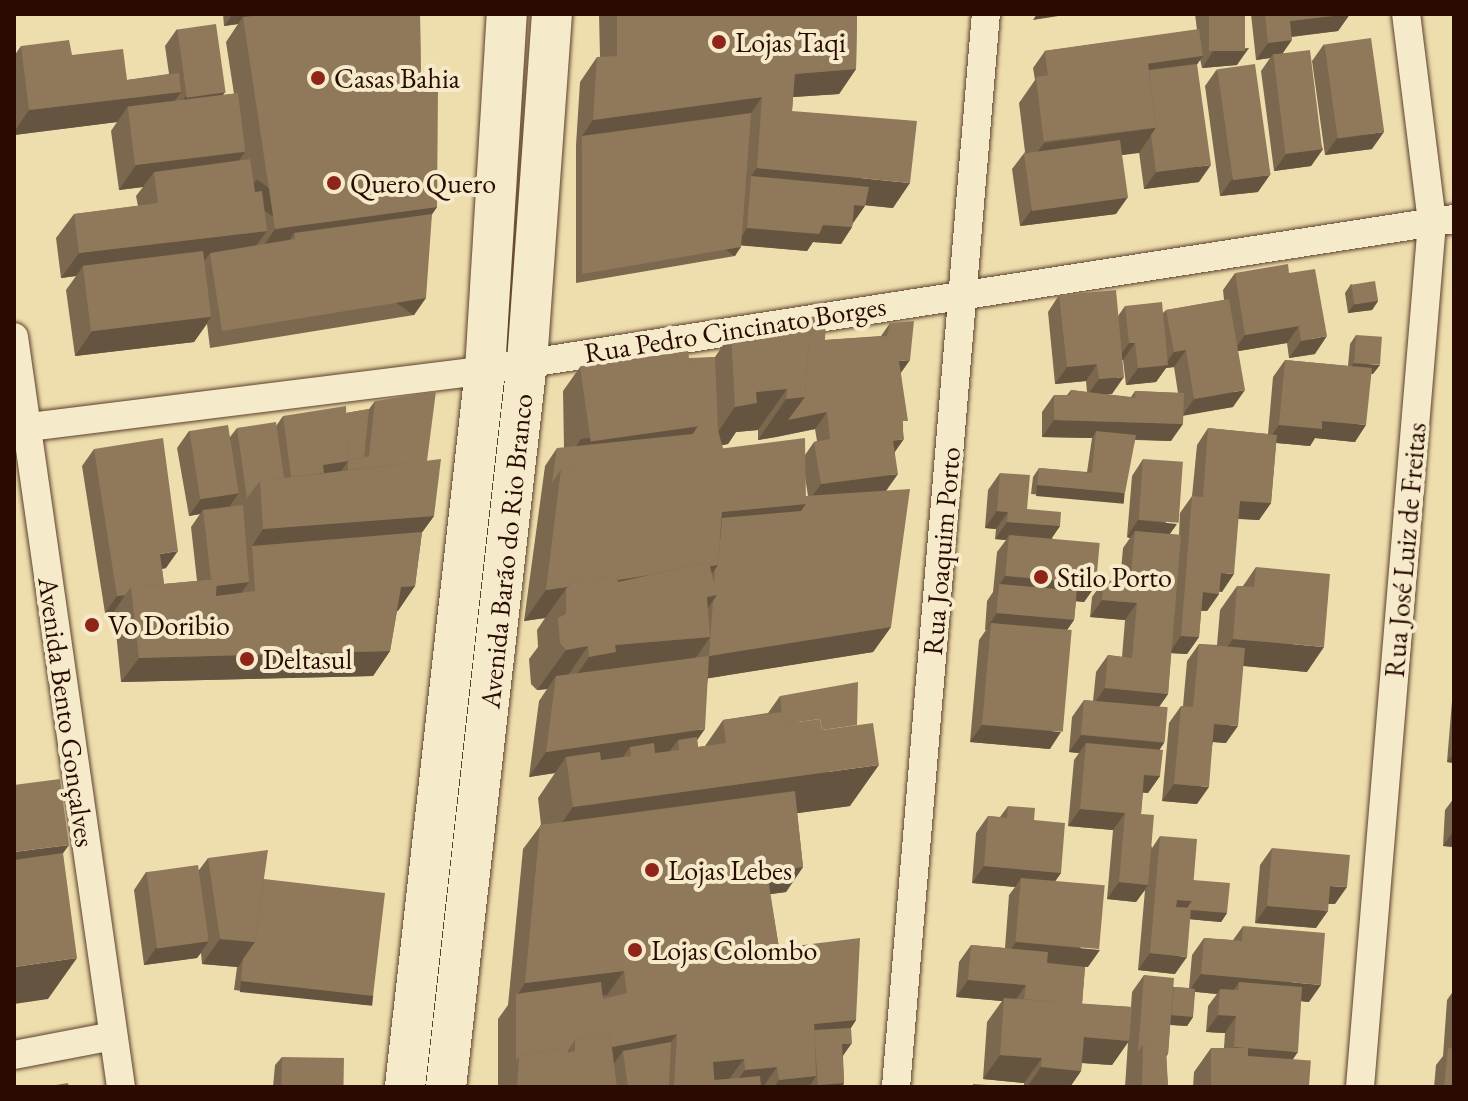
<!DOCTYPE html>
<html>
<head>
<meta charset="utf-8">
<style>
  body { margin:0 }
  #map { position:relative; width:1468px; height:1101px; overflow:hidden; background:#efdead; font-family:"EB Garamond",serif }
  div>[style] { position:absolute }
  [style*='--x'] { left:calc(var(--x)*1px); top:calc(var(--y)*1px); width:calc(var(--w)*1px); rotate:calc(var(--a)*1deg) }
  .roads { filter:drop-shadow(0 0 2px #5b402d) drop-shadow(0 0 2px #5b402d) }
  .minor>* { height:28px; margin:-14px; padding:0 14px; transform-origin:14px; border-radius:14px; background:#f5eaca }
  .secondary>* { height:40px; margin:-20px; padding:0 20px; transform-origin:20px; border-radius:20px; background:#f5eaca }
  .wall>* { inset:0; background:#7c684e }
  .shaded-wall>* { inset:0; background:#655540; transform-origin:0 0 }
  .building>* { inset:0; background:#90795b; transform-origin:0 0 }
  .dots>* { width:22px; height:22px; translate:-50% -50%; box-sizing:border-box; border:4px solid #f5eaca; border-radius:50% }
  span { translate:-50% -50%; white-space:nowrap; text-align:center; line-height:1.15; -webkit-text-stroke:8px #f5eaca; paint-order:stroke }
  .poi-label { font-size:28px; color:#2a0b02 }
  .left { translate:0 -50%; text-align:left }
  .street-label { font-size:28px; color:#2a0b02 }
  .frame { position:absolute; inset:0; border:16px solid #2a0b02; pointer-events:none }
</style>
</head>
<body>
<div id="map">
  <div class="roads">
    <div class="minor">
      <div style="--x:14;--y:337;--w:758;--a:81.88"></div>
      <div style="--x:14;--y:429;--w:475;--a:-7.1"></div>
      <div style="--x:485;--y:370;--w:981;--a:-8.86"></div>
      <div style="--x:14;--y:1055;--w:101;--a:-10.9"></div>
      <div style="--x:896;--y:1087;--w:1077;--a:-85.21"></div>
      <div style="--x:1360;--y:1087;--w:868;--a:-85.24"></div>
      <div style="--x:1432;--y:222;--w:210;--a:-97.1"></div>
    </div>
    <div class="secondary">
      <div style="--x:405;--y:1087;--w:721;--a:-83.63"></div>
      <div style="--x:485;--y:370;--w:357;--a:-86.5"></div>
      <div style="--x:446;--y:1087;--w:730;--a:-83.63"></div>
      <div style="--x:527;--y:362;--w:349;--a:-85.9"></div>
    </div>
  </div>
  <div class="wall">
    <div style="clip-path:polygon(223px 14px,420px 14px,421px 90px,437px 207px,432px 214px,414px 315px,210px 348px,207px 324px,194px 342px,75px 356px,66px 290px,76px 276px,61px 278px,56px 238px,74px 214px,138px 206px,136px 196px,143px 187px,119px 190px,111px 131px,117px 122px,14px 135px,14px 56px,21px 46px,72px 55px,127px 80px,169px 74px,165px 46px,177px 29px,225px 92px,223px 95px,234px 94px,226px 42px,238px 24px,224px 26px)"></div>
    <div style="clip-path:polygon(599px 14px,857px 14px,856px 69px,839px 94px,793px 97px,792px 111px,893px 208px,865px 205px,853px 223px,852px 227px,841px 244px,813px 242px,807px 251px,741px 245px,735px 256px,576px 283px,576px 145px,580px 82px,597px 57px,600px 57px)"></div>
    <div style="clip-path:polygon(1195px 14px,1245px 14px,1237px 65px,1202px 68px,1200px 59px,1197px 64px,1199px 182px,1144px 189px,1139px 152px,1122px 155px,1116px 214px,1020px 226px,1012px 169px,1025px 152px,1019px 103px,1035px 80px,1033px 68px,1045px 51px,1197px 30px)"></div>
    <div style="clip-path:polygon(1251px 14px,1350px 14px,1338px 31px,1292px 37px,1283px 53px,1323px 149px,1311px 166px,1274px 171px,1261px 71px,1270px 58px,1256px 60px)"></div>
    <div style="clip-path:polygon(1324px 44px,1372px 149px,1325px 155px,1312px 61px)"></div>
    <div style="clip-path:polygon(1217px 69px,1258px 192px,1220px 196px,1205px 86px)"></div>
    <div style="clip-path:polygon(evenodd,1235px 273px,1289px 273px,1315px 354px,1289px 358px,1287px 343px,1238px 351px,1233px 407px,1183px 415px,1171px 441px,1135px 440px,1119px 502px,1031px 494px,1033px 477px,1039px 468px,1087px 472px,1092px 438px,1042px 437px,1042px 412px,1054px 395px,1067px 395px,1071px 390px,1087px 392px,1086px 381px,1055px 384px,1048px 312px,1059px 295px,1118px 316px,1125px 306px,1163px 313px,1166px 310px,1224px 300px,1223px 290px,1235px 273px,1122px 360px,1123px 360px,1126px 385px,1156px 382px,1166px 368px,1174px 367px,1178px 393px,1135px 391px,1131px 397px,1105px 394px,1112px 394px,1122px 360px)"></div>
    <div style="clip-path:polygon(1351px 284px,1378px 301px,1372px 310px,1348px 313px,1345px 293px)"></div>
    <div style="clip-path:polygon(evenodd,795px 319px,825px 340px,881px 336px,890px 323px,901px 373px,903px 428px,895px 452px,886px 490px,891px 627px,873px 652px,708px 678px,697px 740px,698px 747px,705px 746px,723px 720px,768px 713px,780px 696px,850px 806px,797px 813px,803px 867px,786px 892px,770px 894px,779px 948px,856px 1020px,851px 1028px,843px 1056px,844px 1083px,842px 1087px,497px 1087px,498px 1085px,498px 1019px,508px 1005px,523px 849px,541px 825px,538px 798px,555px 773px,529px 777px,539px 701px,547px 689px,537px 690px,531px 684px,529px 659px,538px 647px,537px 630px,545px 618px,524px 621px,545px 466px,557px 448px,564px 448px,563px 391px,580px 367px,715px 357px,731px 333px,792px 324px,795px 319px,815px 429px,817px 441px,814px 442px,805px 455px,723px 449px,722px 445px,728px 444px,736px 432px,758px 430px,758px 440px,776px 437px,815px 429px,795px 319px,805px 477px,808px 496px,805px 496px,805px 477px)"></div>
    <div style="clip-path:polygon(1356px 335px,1373px 374px,1371px 373px,1355px 442px,1315px 438px,1310px 446px,1276px 443px,1271px 503px,1259px 520px,1238px 519px,1222px 592px,1219px 591px,1219px 594px,1207px 611px,1201px 611px,1199px 637px,1187px 654px,1171px 653px,1168px 694px,1159px 707px,1164px 743px,1160px 749px,1160px 776px,1148px 793px,1143px 792px,1141px 814px,1152px 848px,1160px 836px,1193px 880px,1227px 913px,1221px 922px,1190px 919px,1175px 974px,1138px 970px,1145px 890px,1136px 902px,1107px 899px,1113px 830px,1068px 826px,1074px 760px,1079px 753px,1069px 752px,1072px 717px,1084px 700px,1093px 701px,1096px 672px,1108px 655px,1122px 657px,1125px 620px,1090px 617px,1092px 597px,1104px 580px,1120px 582px,1123px 548px,1130px 538px,1127px 537px,1132px 476px,1143px 459px,1170px 534px,1179px 535px,1180px 513px,1192px 496px,1197px 445px,1208px 428px,1268px 434px,1273px 377px,1285px 360px,1348px 366px,1350px 344px)"></div>
    <div style="clip-path:polygon(375px 401px,427px 461px,434px 516px,422px 532px,415px 586px,397px 611px,390px 651px,373px 676px,121px 682px,114px 612px,105px 613px,82px 466px,94px 449px,166px 568px,162px 569px,164px 584px,197px 581px,191px 527px,200px 514px,189px 516px,177px 448px,189px 431px,230px 437px,237px 428px,276px 426px,283px 416px,346px 413px,369px 409px)"></div>
    <div style="clip-path:polygon(1000px 473px,1027px 509px,1060px 526px,1052px 538px,1096px 585px,1084px 602px,1076px 601px,1074px 620px,1067px 630px,1050px 749px,970px 742px,979px 640px,986px 630px,985px 630px,987px 601px,993px 592px,997px 552px,1006px 540px,995px 539px,996px 529px,985px 528px,988px 490px)"></div>
    <div style="clip-path:polygon(1256px 567px,1307px 672px,1243px 666px,1226px 743px,1213px 742px,1197px 804px,1162px 801px,1169px 723px,1181px 706px,1183px 706px,1187px 661px,1199px 644px,1217px 645px,1220px 610px,1237px 586px,1243px 586px)"></div>
    <div style="clip-path:polygon(1454px 677px,1454px 763px,1447px 762px)"></div>
    <div style="clip-path:polygon(1454px 798px,1454px 847px,1443px 846px,1445px 810px)"></div>
    <div style="clip-path:polygon(1008px 806px,1034px 820px,1061px 873px,1055px 881px,1088px 967px,1085px 967px,1082px 1004px,1131px 1007px,1132px 992px,1144px 975px,1174px 987px,1189px 988px,1192px 955px,1204px 938px,1233px 940px,1243px 926px,1309px 1002px,1301px 1001px,1293px 1059px,1309px 1087px,1193px 1087px,1194px 1072px,1211px 1048px,1224px 1048px,1225px 1033px,1206px 1032px,1208px 1006px,1217px 994px,1195px 992px,1193px 1017px,1187px 1026px,1170px 1025px,1168px 1054px,1166px 1057px,1168px 1087px,1125px 1087px,1128px 1042px,1112px 1065px,1082px 1063px,1081px 1071px,1070px 1087px,1024px 1087px,1024px 1083px,983px 1079px,987px 1022px,1002px 1001px,956px 997px,959px 962px,971px 945px,1005px 948px,1009px 895px,1015px 887px,972px 883px,976px 833px,988px 816px,1000px 817px)"></div>
    <div style="clip-path:polygon(1272px 848px,1335px 904px,1328px 904px,1316px 928px,1255px 923px,1260px 865px)"></div>
    <div style="clip-path:polygon(208px 858px,264px 879px,373px 996px,367px 1005px,234px 990px,237px 967px,202px 964px,201px 953px,197px 958px,144px 965px,134px 890px,146px 872px,199px 870px)"></div>
    <div style="clip-path:polygon(1454px 990px,1454px 1087px,1434px 1087px,1436px 1065px,1443px 1056px,1447px 1000px)"></div>
    <div style="clip-path:polygon(282px 1057px,341px 1087px,273px 1087px,275px 1065px)"></div>
  </div>
  <div class="shaded-wall">
    <div style="clip-path:polygon(233px 14px,310px 14px,243px 17px,238px 24px,224px 26px)"></div>
    <div style="clip-path:polygon(1037px 14px,1071px 14px,1033px 20px)"></div>
    <div style="clip-path:polygon(1350px 14px,1338px 31px,1278px 38px,1290px 21px)"></div>
    <div style="clip-path:polygon(1292px 40px,1280px 57px,1273px 54px,1270px 58px,1256px 60px,1268px 43px)"></div>
    <div style="clip-path:polygon(1249px 48px,1237px 65px,1202px 68px,1213px 51px)"></div>
    <div style="clip-path:polygon(1203px 56px,1191px 73px,1037px 95px,1049px 78px)"></div>
    <div style="clip-path:polygon(856px 69px,839px 94px,778px 98px,795px 74px)"></div>
    <div style="clip-path:polygon(181px 92px,164px 116px,128px 106px,117px 122px,14px 135px,14px 132px,29px 110px)"></div>
    <div style="clip-path:polygon(225px 92px,213px 109px,174px 114px,185px 97px)"></div>
    <div style="clip-path:polygon(762px 97px,745px 122px,582px 136px,593px 120px)"></div>
    <div style="clip-path:polygon(1156px 128px,1139px 153px,1027px 167px,1044px 143px)"></div>
    <div style="clip-path:polygon(1384px 132px,1372px 149px,1325px 155px,1337px 138px)"></div>
    <div style="clip-path:polygon(1323px 149px,1311px 166px,1274px 171px,1286px 154px)"></div>
    <div style="clip-path:polygon(245px 152px,228px 176px,154px 172px,143px 187px,119px 190px,136px 165px)"></div>
    <div style="clip-path:polygon(1211px 165px,1199px 182px,1144px 189px,1156px 172px)"></div>
    <div style="clip-path:polygon(757px 168px,910px 183px,893px 208px,750px 194px,751px 176px)"></div>
    <div style="clip-path:polygon(1270px 175px,1258px 192px,1220px 196px,1232px 179px)"></div>
    <div style="clip-path:polygon(1128px 197px,1116px 214px,1020px 226px,1032px 209px)"></div>
    <div style="clip-path:polygon(854px 205px,865px 206px,853px 223px)"></div>
    <div style="clip-path:polygon(437px 207px,420px 232px,295px 239px,294px 233px,283px 250px,258px 254px,275px 229px)"></div>
    <div style="clip-path:polygon(823px 225px,852px 227px,841px 244px,813px 242px,807px 251px,736px 245px,747px 228px)"></div>
    <div style="clip-path:polygon(267px 231px,249px 255px,210px 253px,205px 260px,85px 275px,83px 266px,76px 276px,61px 278px,79px 253px)"></div>
    <div style="left:741px;top:247px;width:11px;height:161px;rotate:124deg"></div>
    <div style="left:426px;top:298px;width:21px;height:207px;rotate:125deg"></div>
    <div style="clip-path:polygon(1378px 301px,1372px 310px,1348px 313px,1354px 304px)"></div>
    <div style="clip-path:polygon(211px 317px,194px 342px,75px 356px,92px 331px)"></div>
    <div style="clip-path:polygon(1299px 326px,1287px 343px,1233px 352px,1245px 335px)"></div>
    <div style="clip-path:polygon(1327px 336px,1315px 354px,1289px 358px,1301px 341px)"></div>
    <div style="clip-path:polygon(1129px 343px,1135px 343px,1123px 360px,1117px 360px)"></div>
    <div style="clip-path:polygon(1186px 350px,1174px 367px,1166px 368px,1156px 382px,1126px 385px,1138px 368px,1164px 366px,1174px 352px)"></div>
    <div style="clip-path:polygon(910px 360px,898px 377px,899px 361px)"></div>
    <div style="clip-path:polygon(1354px 363px,1380px 365px,1373px 374px,1347px 371px)"></div>
    <div style="clip-path:polygon(1097px 364px,1086px 381px,1055px 384px,1067px 367px)"></div>
    <div style="clip-path:polygon(1124px 377px,1112px 394px,1087px 396px,1099px 379px)"></div>
    <div style="clip-path:polygon(787px 389px,758px 430px,736px 432px,728px 444px,707px 448px,735px 407px,756px 392px)"></div>
    <div style="clip-path:polygon(1245px 390px,1233px 407px,1182px 416px,1194px 399px)"></div>
    <div style="clip-path:polygon(805px 397px,827px 412px,815px 429px,776px 437px,758px 440px,786px 399px)"></div>
    <div style="clip-path:polygon(1054px 420px,1183px 424px,1171px 441px,1096px 438px,1096px 431px,1092px 438px,1042px 437px)"></div>
    <div style="clip-path:polygon(1322px 421px,1366px 425px,1355px 442px,1315px 438px,1310px 446px,1267px 442px,1279px 425px)"></div>
    <div style="clip-path:polygon(698px 426px,681px 451px,564px 464px,581px 439px)"></div>
    <div style="clip-path:polygon(904px 439px,892px 456px,893px 441px)"></div>
    <div style="clip-path:polygon(348px 461px,337px 478px,312px 494px,323px 465px)"></div>
    <div style="clip-path:polygon(898px 474px,886px 491px,809px 501px,821px 484px)"></div>
    <div style="left:1037px;top:485px;width:88px;height:11px;rotate:5deg"></div>
    <div style="clip-path:polygon(239px 493px,227px 510px,203px 510px,200px 514px,189px 516px,201px 499px)"></div>
    <div style="clip-path:polygon(1240px 501px,1271px 503px,1259px 520px,1228px 518px)"></div>
    <div style="clip-path:polygon(806px 504px,784px 535px,716px 541px,722px 512px)"></div>
    <div style="clip-path:polygon(997px 511px,1008px 512px,996px 529px,985px 528px)"></div>
    <div style="clip-path:polygon(434px 516px,405px 556px,252px 546px,263px 529px)"></div>
    <div style="clip-path:polygon(1138px 520px,1177px 524px,1165px 541px,1135px 531px,1130px 538px,1127px 537px)"></div>
    <div style="clip-path:polygon(1007px 522px,1060px 526px,1048px 543px,1009px 535px,1006px 540px,995px 539px)"></div>
    <div style="clip-path:polygon(178px 551px,166px 568px,148px 571px,160px 554px)"></div>
    <div style="clip-path:polygon(718px 565px,696px 596px,566px 614px,566px 589px,545px 618px,524px 621px,546px 590px)"></div>
    <div style="clip-path:polygon(1221px 573px,1234px 574px,1222px 592px,1209px 590px)"></div>
    <div style="clip-path:polygon(1005px 576px,1096px 585px,1084px 602px,998px 594px,999px 585px)"></div>
    <div style="clip-path:polygon(249px 582px,237px 599px,199px 603px,211px 586px)"></div>
    <div style="clip-path:polygon(415px 586px,398px 611px,384px 611px,401px 587px)"></div>
    <div style="clip-path:polygon(1203px 592px,1219px 594px,1207px 611px,1191px 609px)"></div>
    <div style="clip-path:polygon(125px 595px,114px 612px,105px 613px,117px 596px)"></div>
    <div style="clip-path:polygon(717px 595px,688px 636px,707px 597px)"></div>
    <div style="clip-path:polygon(1102px 600px,1137px 603px,1125px 620px,1090px 617px)"></div>
    <div style="clip-path:polygon(997px 613px,1074px 620px,1062px 637px,991px 623px,985px 630px)"></div>
    <div style="clip-path:polygon(891px 627px,873px 652px,692px 681px,709px 656px)"></div>
    <div style="clip-path:polygon(1181px 636px,1199px 637px,1187px 654px,1169px 653px)"></div>
    <div style="clip-path:polygon(710px 637px,682px 678px,560px 698px,589px 657px,615px 645px)"></div>
    <div style="clip-path:polygon(1233px 639px,1324px 647px,1307px 672px,1215px 663px)"></div>
    <div style="clip-path:polygon(588px 646px,560px 687px,556px 676px,547px 689px,537px 690px,566px 650px)"></div>
    <div style="clip-path:polygon(390px 651px,373px 676px,121px 682px,139px 658px)"></div>
    <div style="clip-path:polygon(1105px 688px,1168px 694px,1156px 711px,1093px 705px)"></div>
    <div style="clip-path:polygon(1214px 724px,1238px 726px,1226px 743px,1202px 741px)"></div>
    <div style="clip-path:polygon(982px 725px,1061px 732px,1050px 749px,970px 742px)"></div>
    <div style="clip-path:polygon(705px 729px,688px 753px,679px 750px,678px 740px,666px 756px,631px 756px,630px 747px,618px 764px,566px 757px,555px 773px,529px 777px,546px 752px)"></div>
    <div style="clip-path:polygon(1081px 735px,1164px 743px,1152px 760px,1086px 743px,1079px 753px,1069px 752px)"></div>
    <div style="clip-path:polygon(1454px 753px,1454px 763px,1447px 762px)"></div>
    <div style="clip-path:polygon(879px 765px,850px 806px,544px 848px,573px 807px)"></div>
    <div style="clip-path:polygon(1144px 775px,1160px 776px,1148px 793px,1132px 792px)"></div>
    <div style="clip-path:polygon(1174px 784px,1209px 787px,1197px 804px,1162px 801px)"></div>
    <div style="clip-path:polygon(1080px 809px,1125px 813px,1113px 830px,1068px 826px)"></div>
    <div style="clip-path:polygon(1454px 830px,1454px 847px,1443px 846px)"></div>
    <div style="clip-path:polygon(69px 845px,34px 894px,14px 897px,14px 852px)"></div>
    <div style="clip-path:polygon(984px 866px,1061px 873px,1049px 890px,1021px 878px,1015px 887px,972px 883px)"></div>
    <div style="clip-path:polygon(803px 867px,786px 892px,750px 897px,767px 872px)"></div>
    <div style="clip-path:polygon(1119px 882px,1148px 885px,1136px 902px,1107px 899px)"></div>
    <div style="clip-path:polygon(1330px 886px,1347px 887px,1335px 904px,1318px 903px)"></div>
    <div style="clip-path:polygon(1177px 900px,1192px 901px,1227px 913px,1221px 922px,1165px 917px)"></div>
    <div style="clip-path:polygon(1267px 906px,1328px 911px,1316px 928px,1255px 923px)"></div>
    <div style="clip-path:polygon(220px 939px,255px 942px,238px 967px,202px 964px)"></div>
    <div style="clip-path:polygon(209px 941px,197px 958px,144px 965px,156px 948px)"></div>
    <div style="clip-path:polygon(1016px 942px,1100px 950px,1088px 967px,1004px 959px)"></div>
    <div style="clip-path:polygon(1150px 953px,1187px 957px,1175px 974px,1138px 970px)"></div>
    <div style="clip-path:polygon(77px 958px,48px 999px,14px 1004px,14px 967px)"></div>
    <div style="clip-path:polygon(624px 971px,607px 995px,516px 1007px,516px 997px,525px 983px)"></div>
    <div style="clip-path:polygon(1201px 974px,1321px 985px,1309px 1002px,1235px 995px,1238px 990px,1239px 982px,1230px 995px,1220px 989px,1217px 994px,1189px 991px)"></div>
    <div style="clip-path:polygon(968px 980px,1026px 985px,1014px 1002px,1004px 998px,1002px 1001px,956px 997px)"></div>
    <div style="left:241px;top:981px;width:133px;height:11px;rotate:6deg"></div>
    <div style="clip-path:polygon(1166px 1015px,1193px 1017px,1187px 1026px,1160px 1024px)"></div>
    <div style="clip-path:polygon(1218px 1015px,1236px 1016px,1225px 1033px,1206px 1032px)"></div>
    <div style="clip-path:polygon(856px 1020px,839px 1045px,815px 1047px,814px 1024px)"></div>
    <div style="clip-path:polygon(677px 1034px,659px 1059px,623px 1051px,611px 1068px,572px 1055px)"></div>
    <div style="clip-path:polygon(1084px 1037px,1129px 1041px,1112px 1065px,1067px 1062px)"></div>
    <div style="clip-path:polygon(852px 1043px,840px 1060px,842px 1044px)"></div>
    <div style="clip-path:polygon(1234px 1047px,1298px 1052px,1286px 1069px,1243px 1066px)"></div>
    <div style="clip-path:polygon(1000px 1055px,1042px 1058px,1024px 1083px,983px 1079px)"></div>
    <div style="clip-path:polygon(744px 1059px,726px 1083px,708px 1085px,713px 1062px)"></div>
    <div style="clip-path:polygon(777px 1067px,763px 1087px,733px 1087px,745px 1070px)"></div>
    <div style="clip-path:polygon(1041px 1067px,1081px 1071px,1070px 1087px,1027px 1087px)"></div>
    <div style="clip-path:polygon(816px 1076px,809px 1087px,774px 1087px,779px 1080px)"></div>
    <div style="clip-path:polygon(844px 1083px,842px 1087px,816px 1087px,818px 1085px)"></div>
  </div>
  <div class="building">
    <div style="clip-path:polygon(271px 14px,420px 14px,421px 90px,438px 89px,437px 207px,275px 229px,243px 17px)"></div>
    <div style="clip-path:polygon(617px 14px,857px 14px,856px 69px,795px 74px,792px 111px,917px 121px,910px 183px,757px 168px,762px 97px,593px 120px,597px 57px,617px 56px)"></div>
    <div style="left:1209px;top:14px;width:36px;height:37px"></div>
    <div style="clip-path:polygon(1265px 14px,1350px 14px,1290px 21px,1292px 40px,1268px 43px)"></div>
    <div style="left:216px;top:24px;width:69px;height:39px;rotate:82deg"></div>
    <div style="left:1199px;top:29px;width:27px;height:156px;rotate:82deg"></div>
    <div style="left:1371px;top:38px;width:95px;height:47px;rotate:82deg"></div>
    <div style="clip-path:polygon(69px 40px,72px 55px,123px 49px,127px 80px,179px 73px,181px 92px,29px 110px,21px 46px)"></div>
    <div style="left:1310px;top:50px;width:100px;height:37px;rotate:83deg"></div>
    <div style="left:1148px;top:63px;width:65px;height:113px;rotate:83deg"></div>
    <div style="clip-path:polygon(1197px 64px,1211px 165px,1156px 172px,1151px 135px,1156px 128px,1149px 70px)"></div>
    <div style="left:1255px;top:64px;width:112px;height:38px;rotate:82deg"></div>
    <div style="left:238px;top:93px;width:59px;height:111px;rotate:83deg"></div>
    <div style="clip-path:polygon(751px 113px,741px 247px,582px 274px,582px 136px)"></div>
    <div style="left:1120px;top:140px;width:58px;height:97px;rotate:82deg"></div>
    <div style="clip-path:polygon(250px 159px,255px 192px,262px 191px,267px 231px,79px 253px,74px 214px,158px 203px,154px 172px)"></div>
    <div style="clip-path:polygon(751px 176px,869px 187px,865px 206px,854px 205px,852px 227px,823px 225px,819px 234px,747px 228px)"></div>
    <div style="clip-path:polygon(432px 214px,426px 298px,222px 331px,210px 253px,295px 239px,294px 233px)"></div>
    <div style="left:203px;top:251px;width:66px;height:121px;rotate:83deg"></div>
    <div style="clip-path:polygon(1288px 264px,1289px 273px,1315px 269px,1327px 336px,1301px 341px,1299px 326px,1245px 335px,1235px 273px)"></div>
    <div style="left:1375px;top:281px;width:20px;height:24px;rotate:81deg"></div>
    <div style="clip-path:polygon(1116px 290px,1124px 377px,1099px 379px,1097px 364px,1067px 367px,1059px 295px)"></div>
    <div style="clip-path:polygon(1229px 299px,1245px 390px,1194px 399px,1186px 350px,1174px 352px,1166px 310px)"></div>
    <div style="clip-path:polygon(1162px 302px,1168px 365px,1138px 368px,1135px 343px,1129px 343px,1125px 306px)"></div>
    <div style="clip-path:polygon(826px 315px,825px 340px,887px 336px,890px 323px,914px 321px,910px 360px,899px 361px,908px 421px,902px 421px,904px 439px,893px 441px,898px 474px,821px 484px,814px 442px,830px 439px,827px 412px,788px 420px,805px 397px,810px 323px,795px 324px,795px 319px)"></div>
    <div style="clip-path:polygon(810px 323px,805px 397px,786px 399px,787px 389px,756px 392px,757px 403px,735px 407px,731px 333px,747px 326px)"></div>
    <div style="left:1356px;top:335px;width:26px;height:28px;rotate:4deg"></div>
    <div style="left:688px;top:351px;width:76px;height:109px;rotate:82deg"></div>
    <div style="clip-path:polygon(715px 357px,718px 430px,723px 449px,561px 469px,552px 483px,557px 448px,693px 434px,698px 426px,689px 358px)"></div>
    <div style="clip-path:polygon(1285px 360px,1372px 368px,1366px 425px,1322px 421px,1322px 429px,1279px 425px)"></div>
    <div style="clip-path:polygon(1071px 390px,1135px 398px,1135px 391px,1184px 393px,1183px 424px,1054px 420px,1054px 395px,1070px 395px)"></div>
    <div style="clip-path:polygon(436px 391px,427px 461px,348px 470px,348px 461px,369px 456px,375px 401px)"></div>
    <div style="clip-path:polygon(346px 406px,348px 461px,323px 465px,324px 473px,291px 477px,283px 416px)"></div>
    <div style="clip-path:polygon(369px 409px,364px 457px,348px 461px,346px 413px)"></div>
    <div style="clip-path:polygon(276px 422px,284px 478px,260px 481px,247px 498px,237px 428px)"></div>
    <div style="left:228px;top:425px;width:69px;height:39px;rotate:81deg"></div>
    <div style="clip-path:polygon(1208px 428px,1277px 435px,1271px 503px,1240px 501px,1234px 574px,1221px 573px,1219px 594px,1203px 592px,1199px 637px,1181px 636px,1192px 496px,1203px 497px)"></div>
    <div style="clip-path:polygon(1096px 431px,1136px 435px,1125px 493px,1037px 485px,1039px 468px,1092px 473px)"></div>
    <div style="clip-path:polygon(163px 438px,178px 551px,160px 554px,164px 584px,131px 587px,125px 595px,117px 596px,94px 449px)"></div>
    <div style="clip-path:polygon(805px 438px,806px 504px,722px 512px,718px 565px,710px 566px,709px 562px,649px 575px,618px 580px,617px 575px,572px 582px,567px 587px,546px 590px,561px 469px)"></div>
    <div style="clip-path:polygon(441px 459px,434px 516px,263px 529px,260px 481px)"></div>
    <div style="left:1143px;top:459px;width:40px;height:61px;rotate:4deg"></div>
    <div style="clip-path:polygon(1000px 473px,1030px 475px,1027px 509px,1061px 512px,1060px 526px,1007px 522px,1008px 512px,997px 511px)"></div>
    <div style="clip-path:polygon(910px 489px,891px 627px,709px 656px,705px 729px,546px 752px,556px 676px,709px 656px,713px 601px,717px 595px,714px 583px,715px 570px,718px 565px,722px 518px,801px 511px,806px 504px,805px 496px)"></div>
    <div style="clip-path:polygon(243px 505px,249px 582px,216px 586px,217px 579px,211px 579px,203px 510px)"></div>
    <div style="clip-path:polygon(1135px 531px,1181px 535px,1168px 694px,1105px 688px,1108px 655px,1132px 658px,1137px 603px,1102px 600px,1104px 580px,1130px 583px)"></div>
    <div style="clip-path:polygon(422px 532px,415px 586px,401px 587px,390px 651px,139px 658px,131px 587px,217px 579px,216px 596px,255px 591px,252px 546px)"></div>
    <div style="left:1009px;top:535px;width:91px;height:41px;rotate:5deg"></div>
    <div style="clip-path:polygon(709px 562px,717px 595px,707px 597px,710px 637px,615px 645px,616px 652px,589px 657px,588px 646px,566px 650px,560px 643px,558px 618px,566px 614px,566px 589px,572px 582px,617px 575px,618px 582px)"></div>
    <div style="clip-path:polygon(1256px 567px,1330px 574px,1324px 647px,1233px 639px,1237px 586px,1254px 587px)"></div>
    <div style="left:999px;top:584px;width:78px;height:29px;rotate:5deg"></div>
    <div style="left:991px;top:623px;width:81px;height:102px;rotate:5deg"></div>
    <div style="clip-path:polygon(1199px 644px,1245px 648px,1238px 726px,1214px 724px,1209px 787px,1174px 784px,1181px 706px,1193px 707px)"></div>
    <div style="clip-path:polygon(858px 682px,857px 725px,822px 730px,820px 719px,783px 724px,780px 696px)"></div>
    <div style="left:1084px;top:700px;width:84px;height:35px;rotate:5deg"></div>
    <div style="clip-path:polygon(782px 712px,783px 724px,820px 719px,822px 730px,873px 723px,879px 765px,573px 807px,566px 757px,600px 752px,601px 760px,631px 756px,630px 747px,654px 743px,655px 753px,679px 750px,678px 740px,697px 737px,698px 747px,726px 743px,723px 720px)"></div>
    <div style="clip-path:polygon(1086px 743px,1163px 750px,1160px 776px,1144px 775px,1141px 814px,1154px 815px,1148px 885px,1119px 882px,1125px 813px,1080px 809px)"></div>
    <div style="clip-path:polygon(60px 779px,69px 845px,14px 852px,14px 785px)"></div>
    <div style="clip-path:polygon(795px 791px,803px 867px,767px 872px,779px 948px,860px 938px,856px 1020px,814px 1024px,816px 1076px,779px 1080px,777px 1067px,745px 1070px,744px 1059px,713px 1062px,715px 1087px,674px 1087px,677px 1034px,612px 1047px,610px 1033px,575px 1040px,568px 1050px,568px 1047px,519px 1056px,516px 1061px,516px 994px,601px 982px,603px 999px,627px 993px,624px 971px,525px 983px,540px 825px)"></div>
    <div style="clip-path:polygon(1008px 806px,1035px 808px,1034px 820px,1065px 823px,1061px 873px,984px 866px,988px 816px,1007px 818px)"></div>
    <div style="clip-path:polygon(1160px 836px,1197px 839px,1192px 901px,1177px 900px,1176px 907px,1191px 908px,1187px 957px,1150px 953px)"></div>
    <div style="clip-path:polygon(1272px 848px,1350px 855px,1347px 887px,1330px 886px,1328px 911px,1267px 906px)"></div>
    <div style="clip-path:polygon(268px 850px,255px 942px,220px 939px,208px 858px)"></div>
    <div style="clip-path:polygon(63px 853px,77px 958px,14px 967px,14px 860px)"></div>
    <div style="left:198px;top:865px;width:77px;height:52px;rotate:82deg"></div>
    <div style="left:1021px;top:878px;width:84px;height:64px;rotate:5deg"></div>
    <div style="clip-path:polygon(264px 879px,385px 893px,373px 996px,241px 981px,243px 959px,255px 942px)"></div>
    <div style="clip-path:polygon(1193px 880px,1230px 883px,1227px 913px,1191px 910px,1191px 908px,1187px 908px,1192px 901px)"></div>
    <div style="clip-path:polygon(1243px 926px,1325px 933px,1321px 985px,1201px 974px,1204px 938px,1242px 941px)"></div>
    <div style="clip-path:polygon(971px 945px,1048px 952px,1047px 963px,1085px 967px,1082px 1004px,1024px 999px,1026px 985px,968px 980px)"></div>
    <div style="clip-path:polygon(1144px 975px,1174px 978px,1168px 1054px,1166px 1054px,1166px 1047px,1143px 1044px,1138px 1052px)"></div>
    <div style="clip-path:polygon(1239px 982px,1302px 987px,1298px 1052px,1234px 1047px,1236px 1016px,1218px 1015px,1220px 989px,1238px 990px)"></div>
    <div style="left:1174px;top:987px;width:21px;height:28px;rotate:5deg"></div>
    <div style="clip-path:polygon(1004px 998px,1132px 1007px,1129px 1041px,1084px 1037px,1081px 1071px,1041px 1067px,1042px 1058px,1000px 1055px)"></div>
    <div style="clip-path:polygon(851px 1028px,852px 1043px,842px 1044px,844px 1083px,818px 1085px,814px 1030px)"></div>
    <div style="clip-path:polygon(610px 1033px,617px 1087px,517px 1087px,519px 1056px,568px 1047px,568px 1053px,575px 1051px,575px 1040px)"></div>
    <div style="clip-path:polygon(671px 1042px,669px 1087px,628px 1087px,623px 1051px)"></div>
    <div style="clip-path:polygon(1143px 1044px,1166px 1047px,1168px 1087px,1142px 1087px)"></div>
    <div style="left:1211px;top:1048px;width:37px;height:39px"></div>
    <div style="clip-path:polygon(1448px 1048px,1454px 1049px,1454px 1087px,1444px 1087px)"></div>
    <div style="left:1248px;top:1056px;width:63px;height:31px;rotate:4deg"></div>
    <div style="left:282px;top:1057px;width:62px;height:30px;rotate:1deg"></div>
    <div style="clip-path:polygon(760px 1076px,761px 1087px,715px 1087px,714px 1080px)"></div>
    <div style="clip-path:polygon(68px 1083px,69px 1087px,44px 1087px)"></div>
    <div style="clip-path:polygon(973px 1084px,1019px 1087px,973px 1087px)"></div>
  </div>
  <div class="dots">
    <div style="left:719px;top:42px;background:#8f2418"></div>
    <div style="left:318px;top:78px;background:#8f2418"></div>
    <div style="left:334px;top:183px;background:#8f2418"></div>
    <div style="left:1041px;top:577px;background:#8f2418"></div>
    <div style="left:92px;top:625px;background:#8f2418"></div>
    <div style="left:247px;top:659px;background:#8f2418"></div>
    <div style="left:652px;top:870px;background:#8f2418"></div>
    <div style="left:635px;top:950px;background:#8f2418"></div>
  </div>
  <div class="poi-label">
    <span class="left" style="left:735px;top:42px">Lojas Taqi</span>
    <span class="left" style="left:334px;top:78px">Casas Bahia</span>
    <span class="left" style="left:350px;top:183px">Quero Quero</span>
    <span class="left" style="left:1057px;top:577px">Stilo Porto</span>
    <span class="left" style="left:108px;top:625px">Vo Doribio</span>
    <span class="left" style="left:263px;top:659px">Deltasul</span>
    <span class="left" style="left:668px;top:870px">Lojas Lebes</span>
    <span class="left" style="left:651px;top:950px">Lojas Colombo</span>
  </div>
  <div class="street-label">
    <span style="left:735px;top:329px;rotate:-9deg">Rua Pedro Cincinato Borges</span>
    <span style="left:1405px;top:550px;rotate:-85deg">Rua José Luiz de Freitas</span>
    <span style="left:506px;top:551px;rotate:-84deg">Avenida Barão do Rio Branco</span>
    <span style="left:941px;top:551px;rotate:-85deg">Rua Joaquim Porto</span>
    <span style="left:67px;top:712px;rotate:82deg">Avenida Bento Gonçalves</span>
  </div>
  <div class="frame"></div>
</div>
</body>
</html>
